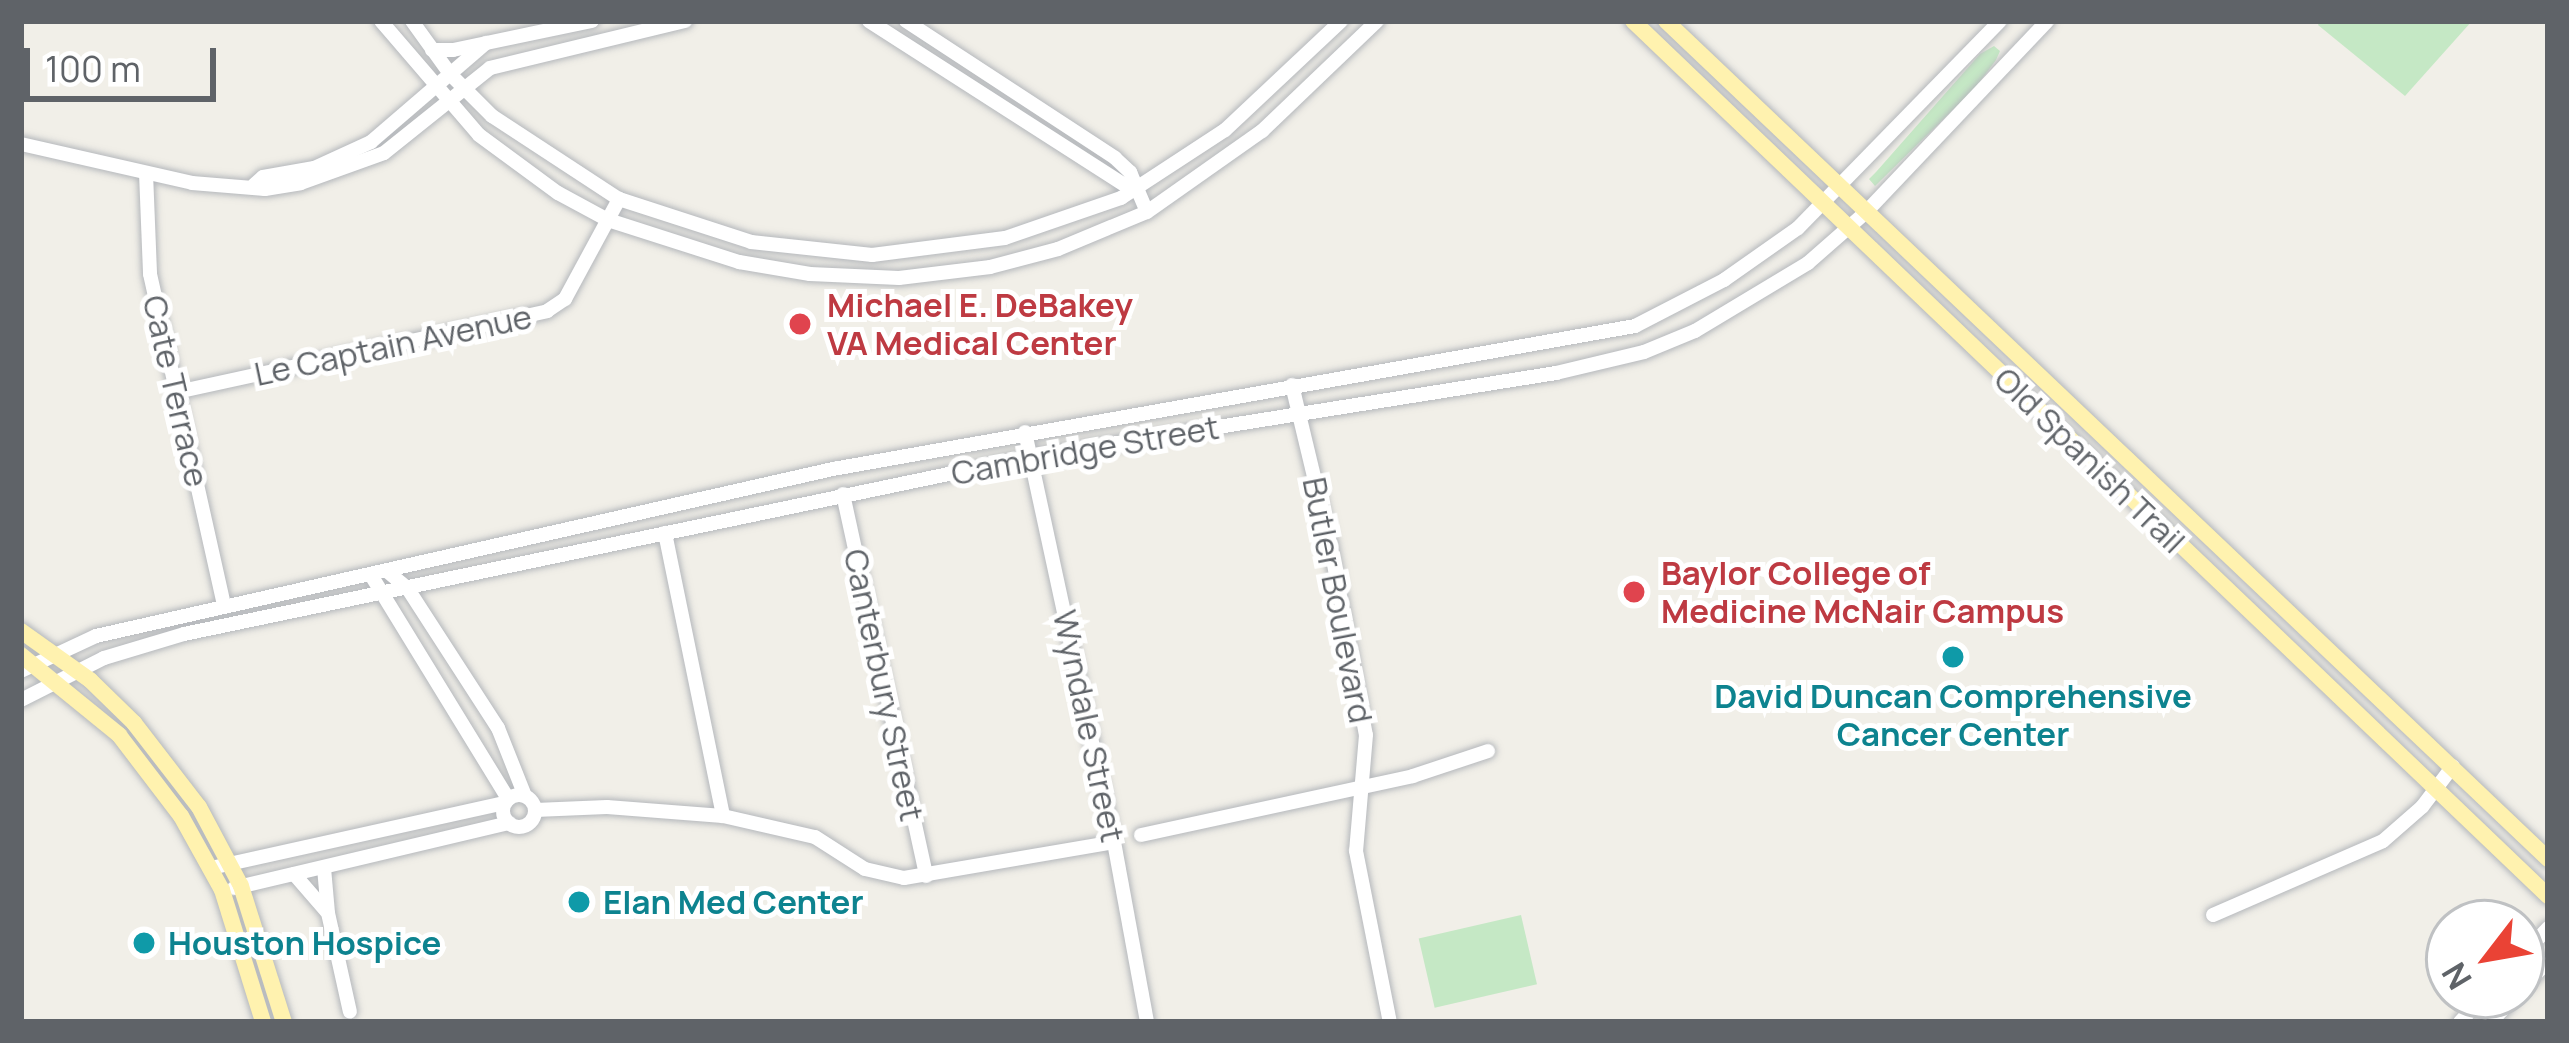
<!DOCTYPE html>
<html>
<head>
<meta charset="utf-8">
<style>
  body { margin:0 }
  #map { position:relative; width:2569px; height:1043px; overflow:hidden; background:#f1efe8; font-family:Manrope,sans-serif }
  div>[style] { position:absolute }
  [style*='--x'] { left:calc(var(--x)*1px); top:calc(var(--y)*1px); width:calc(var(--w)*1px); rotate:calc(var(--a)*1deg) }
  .green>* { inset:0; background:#c5e8c5; transform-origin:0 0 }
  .roads { filter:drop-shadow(0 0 3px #b5b8bc) drop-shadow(0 0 3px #b5b8bc) }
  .minor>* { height:14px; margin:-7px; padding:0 7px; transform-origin:7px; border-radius:7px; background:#fff }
  .minor>.ring { margin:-7px; padding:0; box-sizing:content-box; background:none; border:14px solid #fff; border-radius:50% }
  .major>* { height:16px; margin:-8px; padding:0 8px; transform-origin:8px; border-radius:8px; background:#fff2af }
  .dots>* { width:33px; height:33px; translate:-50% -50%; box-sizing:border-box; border:6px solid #fff; border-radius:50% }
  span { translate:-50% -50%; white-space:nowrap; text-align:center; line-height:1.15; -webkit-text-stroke:10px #fff; paint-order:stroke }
  .health-label { font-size:33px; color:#be3a42; font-weight:700 }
  .left { translate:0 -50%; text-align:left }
  .street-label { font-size:33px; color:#5f6368 }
  .culture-label { font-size:33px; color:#0d838f; font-weight:700 }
  .frame { position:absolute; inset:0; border:24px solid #5f6368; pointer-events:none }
  .north { position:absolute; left:2425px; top:899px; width:120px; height:120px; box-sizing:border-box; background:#fff; border:3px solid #bfc1c3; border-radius:50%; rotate:239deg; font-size:33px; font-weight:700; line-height:48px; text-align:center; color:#5f6368 }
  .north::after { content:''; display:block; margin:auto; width:42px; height:54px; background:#ea4335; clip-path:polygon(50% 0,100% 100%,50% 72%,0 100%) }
  .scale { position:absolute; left:24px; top:48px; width:192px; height:54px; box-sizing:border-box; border:6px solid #5f6368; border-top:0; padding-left:15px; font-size:36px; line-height:42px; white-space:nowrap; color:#5f6368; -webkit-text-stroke:9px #fff; paint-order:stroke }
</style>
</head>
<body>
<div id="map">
  <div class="green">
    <div style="clip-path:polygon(2320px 21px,2472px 21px,2405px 96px,2318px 25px)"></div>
    <div style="clip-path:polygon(1994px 46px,2000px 51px,1996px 60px,1975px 88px,1875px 186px,1869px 179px,1876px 172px,1980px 54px)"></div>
    <div style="left:1521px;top:915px;width:71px;height:105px;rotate:77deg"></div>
  </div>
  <div class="roads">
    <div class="minor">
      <div style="--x:381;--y:21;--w:150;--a:49.3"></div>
      <div style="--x:479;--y:135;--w:98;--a:36.3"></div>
      <div style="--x:558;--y:193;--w:57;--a:28.4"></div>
      <div style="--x:608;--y:220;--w:138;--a:17.8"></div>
      <div style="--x:739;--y:262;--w:72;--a:9.6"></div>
      <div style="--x:810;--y:274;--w:89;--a:2.6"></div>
      <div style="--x:899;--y:278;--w:92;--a:-6.9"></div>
      <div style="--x:990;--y:267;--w:70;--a:-14.8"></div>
      <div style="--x:1058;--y:249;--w:96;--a:-22.6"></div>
      <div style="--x:1147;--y:212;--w:141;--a:-35.2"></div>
      <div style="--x:1262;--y:131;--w:159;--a:-43.7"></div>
      <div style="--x:412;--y:21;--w:67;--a:54.2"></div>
      <div style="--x:451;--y:75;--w:58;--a:45"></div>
      <div style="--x:492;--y:116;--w:152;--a:33.2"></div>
      <div style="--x:619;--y:199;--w:139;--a:18"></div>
      <div style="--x:751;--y:242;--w:122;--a:6.1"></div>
      <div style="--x:872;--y:255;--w:134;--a:-7.3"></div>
      <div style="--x:1005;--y:238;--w:123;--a:-19"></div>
      <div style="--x:1121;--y:198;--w:124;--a:-33.2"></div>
      <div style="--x:1225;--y:130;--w:159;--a:-43.2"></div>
      <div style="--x:869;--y:21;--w:315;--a:32.7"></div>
      <div style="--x:906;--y:21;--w:250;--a:33.2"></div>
      <div style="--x:1115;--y:158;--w:21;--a:43"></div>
      <div style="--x:1130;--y:172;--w:43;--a:67"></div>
      <div style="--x:432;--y:50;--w:21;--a:0"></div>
      <div style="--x:453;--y:50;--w:142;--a:-11.8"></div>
      <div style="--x:21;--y:144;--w:175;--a:12.8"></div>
      <div style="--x:192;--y:183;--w:73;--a:4.7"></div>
      <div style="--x:265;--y:189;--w:36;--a:-9"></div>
      <div style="--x:301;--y:183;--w:88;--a:-19.9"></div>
      <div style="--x:384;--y:153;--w:136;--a:-38.7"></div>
      <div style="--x:490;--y:68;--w:201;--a:-13.6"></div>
      <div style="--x:146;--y:173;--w:101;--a:87.7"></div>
      <div style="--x:150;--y:274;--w:340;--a:77.4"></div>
      <div style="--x:254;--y:185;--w:12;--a:-42"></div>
      <div style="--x:263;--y:177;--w:52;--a:-10"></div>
      <div style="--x:314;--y:168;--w:63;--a:-24.5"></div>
      <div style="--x:371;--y:142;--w:152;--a:-40.7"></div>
      <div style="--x:1292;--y:385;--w:163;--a:76.5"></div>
      <div style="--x:1330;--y:543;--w:195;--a:79.4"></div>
      <div style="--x:1366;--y:735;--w:116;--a:94.9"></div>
      <div style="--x:1356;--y:851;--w:174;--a:78.8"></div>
      <div style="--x:177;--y:392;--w:379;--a:-12.3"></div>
      <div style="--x:547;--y:311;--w:22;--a:-34"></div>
      <div style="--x:565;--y:299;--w:114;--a:-61.6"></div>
      <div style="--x:1025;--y:432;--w:420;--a:77.8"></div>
      <div style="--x:1114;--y:842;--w:183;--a:79.6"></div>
      <div style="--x:843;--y:494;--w:391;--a:77.7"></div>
      <div style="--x:665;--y:533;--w:289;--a:78.4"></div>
      <div style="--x:388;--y:572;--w:26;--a:40"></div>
      <div style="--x:408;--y:589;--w:166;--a:57.1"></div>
      <div style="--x:498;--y:728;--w:73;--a:68.3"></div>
      <div style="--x:371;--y:575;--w:263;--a:58.5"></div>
      <div style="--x:21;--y:671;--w:83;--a:-25"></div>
      <div style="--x:96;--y:636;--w:756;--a:-12.77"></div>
      <div style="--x:833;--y:469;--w:815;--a:-10.11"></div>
      <div style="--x:1635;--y:326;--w:100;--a:-27.3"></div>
      <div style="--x:1724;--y:280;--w:90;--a:-35.1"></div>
      <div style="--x:1798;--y:228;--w:289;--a:-45.7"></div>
      <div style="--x:21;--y:700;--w:93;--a:-26.8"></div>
      <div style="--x:104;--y:658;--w:84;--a:-16.7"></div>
      <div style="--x:184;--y:634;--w:864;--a:-11.82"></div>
      <div style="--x:1030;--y:457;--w:533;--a:-9.07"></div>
      <div style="--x:1556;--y:373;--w:90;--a:-13.4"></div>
      <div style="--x:1644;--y:352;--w:55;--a:-22.4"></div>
      <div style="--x:1695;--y:331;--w:132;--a:-31"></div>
      <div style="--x:1808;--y:263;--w:77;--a:-41.3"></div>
      <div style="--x:1866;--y:212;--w:263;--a:-46.5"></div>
      <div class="ring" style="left:503px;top:795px;width:18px;height:18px"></div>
      <div style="--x:535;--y:810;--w:72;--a:-2.4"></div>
      <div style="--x:607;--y:807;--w:116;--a:4.4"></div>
      <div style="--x:723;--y:816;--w:94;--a:12.9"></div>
      <div style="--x:815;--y:837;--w:59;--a:32.6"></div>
      <div style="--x:865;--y:869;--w:40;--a:13"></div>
      <div style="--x:904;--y:878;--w:213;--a:-9.7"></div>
      <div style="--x:1141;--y:835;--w:278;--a:-12.2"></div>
      <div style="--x:1413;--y:776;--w:79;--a:-18.4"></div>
      <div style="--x:211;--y:868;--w:301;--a:-12.5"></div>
      <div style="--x:324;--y:868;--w:45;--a:84.9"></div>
      <div style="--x:328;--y:913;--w:101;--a:77.5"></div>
      <div style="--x:294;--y:874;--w:49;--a:49.1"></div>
      <div style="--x:234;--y:888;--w:283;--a:-13.3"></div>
      <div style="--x:2213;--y:915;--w:185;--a:-23.5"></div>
      <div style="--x:2383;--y:841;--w:52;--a:-41.1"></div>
      <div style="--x:2422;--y:807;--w:51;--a:-52.9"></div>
      <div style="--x:2521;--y:957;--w:40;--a:-47"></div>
      <div style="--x:2521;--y:990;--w:40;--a:-47"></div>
      <div style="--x:2460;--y:1022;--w:37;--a:-47"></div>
      <div style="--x:2491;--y:1022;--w:37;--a:-47"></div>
    </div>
    <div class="major">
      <div style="--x:1633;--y:21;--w:1266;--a:43.72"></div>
      <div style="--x:1666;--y:21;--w:1217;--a:43.53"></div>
      <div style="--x:21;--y:631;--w:85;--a:35.4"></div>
      <div style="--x:90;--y:680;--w:62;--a:44.3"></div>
      <div style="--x:134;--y:723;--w:106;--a:52.3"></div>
      <div style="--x:199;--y:807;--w:89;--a:62"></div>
      <div style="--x:241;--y:886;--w:143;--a:72.5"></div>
      <div style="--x:21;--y:655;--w:127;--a:39.2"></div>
      <div style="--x:119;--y:735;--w:102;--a:52.6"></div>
      <div style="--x:181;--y:816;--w:85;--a:61"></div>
      <div style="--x:222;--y:890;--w:138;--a:72.7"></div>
    </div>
  </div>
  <div class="dots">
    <div style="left:800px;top:324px;background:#e0444e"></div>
    <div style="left:1634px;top:592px;background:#e0444e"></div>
    <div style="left:1953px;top:657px;background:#0f9aa8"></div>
    <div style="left:579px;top:902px;background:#0f9aa8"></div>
    <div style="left:144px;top:943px;background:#0f9aa8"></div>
  </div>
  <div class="health-label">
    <span class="left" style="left:827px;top:324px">Michael E. DeBakey<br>VA Medical Center</span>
    <span class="left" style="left:1661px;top:592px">Baylor College of<br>Medicine McNair Campus</span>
  </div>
  <div class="street-label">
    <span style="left:393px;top:345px;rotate:-12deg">Le Captain Avenue</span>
    <span style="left:176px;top:391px;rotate:77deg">Cate Terrace</span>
    <span style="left:1085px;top:450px;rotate:-10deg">Cambridge Street</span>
    <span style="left:2090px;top:460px;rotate:44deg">Old Spanish Trail</span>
    <span style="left:1338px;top:600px;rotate:79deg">Butler Boulevard</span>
    <span style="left:884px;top:685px;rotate:78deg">Canterbury Street</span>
    <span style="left:1089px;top:726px;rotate:78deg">Wyndale Street</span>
  </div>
  <div class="culture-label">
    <span style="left:1953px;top:715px">David Duncan Comprehensive<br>Cancer Center</span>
    <span class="left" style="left:603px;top:902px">Elan Med Center</span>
    <span class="left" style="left:168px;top:943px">Houston Hospice</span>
  </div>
  <div class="frame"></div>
  <div class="north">N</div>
  <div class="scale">100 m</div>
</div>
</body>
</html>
